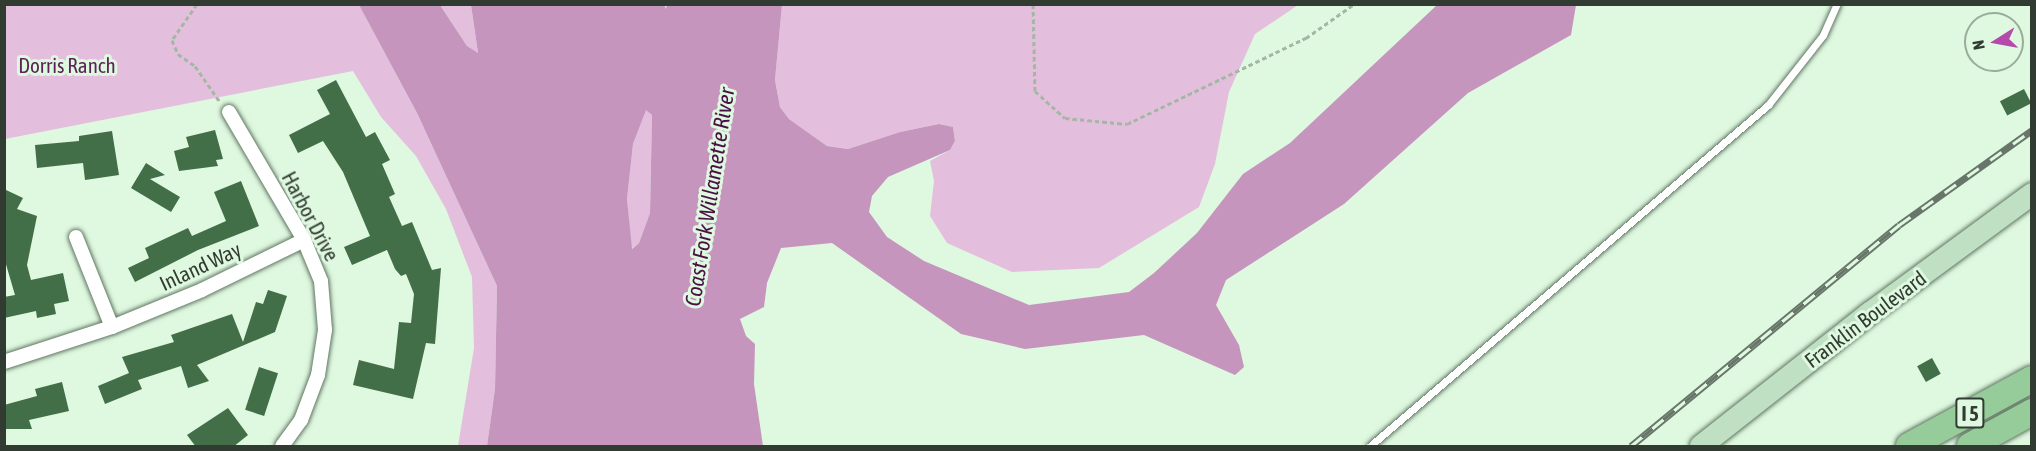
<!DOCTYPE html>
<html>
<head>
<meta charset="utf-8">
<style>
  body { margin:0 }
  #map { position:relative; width:2036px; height:451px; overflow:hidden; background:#dff8e0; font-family:"Asap Condensed",sans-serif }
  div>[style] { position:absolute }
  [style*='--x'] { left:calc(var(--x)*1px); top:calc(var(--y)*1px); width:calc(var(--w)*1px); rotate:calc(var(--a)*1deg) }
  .green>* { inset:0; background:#e3bfdd }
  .water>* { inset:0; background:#c595be }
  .building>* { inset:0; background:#426f47; transform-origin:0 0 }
  .path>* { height:3px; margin-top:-1.5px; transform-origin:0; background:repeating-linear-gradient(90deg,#a4b7a4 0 4.5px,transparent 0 7.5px) }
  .roads { filter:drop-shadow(0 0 2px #607662) drop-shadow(0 0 2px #607662) }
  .service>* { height:7px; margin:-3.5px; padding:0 3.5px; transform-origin:3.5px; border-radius:3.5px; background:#fff }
  .minor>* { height:14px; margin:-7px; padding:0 7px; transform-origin:7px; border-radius:7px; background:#fff }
  .primary>* { height:22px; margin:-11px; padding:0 11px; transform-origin:11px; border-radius:11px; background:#bfe0c2 }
  .motorway>* { height:26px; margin:-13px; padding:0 13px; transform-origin:13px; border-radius:13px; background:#95cc9a }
  .rail>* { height:7px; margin-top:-3.5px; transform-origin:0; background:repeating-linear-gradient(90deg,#dff8e0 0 14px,#687669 0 28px); box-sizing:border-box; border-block:2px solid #687669 }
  span { translate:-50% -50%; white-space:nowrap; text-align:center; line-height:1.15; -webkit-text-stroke:6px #dff8e0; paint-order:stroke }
  .shield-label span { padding:2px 4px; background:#dff8e0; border:2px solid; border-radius:4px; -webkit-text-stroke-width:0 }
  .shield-label { font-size:20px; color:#323b32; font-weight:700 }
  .park-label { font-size:21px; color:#5c2357 }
  .street-label { font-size:21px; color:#323b32 }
  .water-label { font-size:22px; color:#491045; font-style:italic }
  .frame { position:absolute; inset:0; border:6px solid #323b32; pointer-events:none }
  .north { position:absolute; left:1964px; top:12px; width:60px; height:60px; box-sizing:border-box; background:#dff8e0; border:2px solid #9aac9a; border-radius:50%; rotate:259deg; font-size:16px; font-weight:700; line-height:24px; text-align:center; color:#323b32 }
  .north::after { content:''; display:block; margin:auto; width:21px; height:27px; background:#b44aab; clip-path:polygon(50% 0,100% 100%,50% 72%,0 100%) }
</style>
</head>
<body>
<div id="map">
  <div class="green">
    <div style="clip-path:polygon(5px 5px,359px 5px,417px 113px,497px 286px,495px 389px,487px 446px,458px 446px,474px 348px,472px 277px,446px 209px,416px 156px,381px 117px,353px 71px,5px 139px)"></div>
    <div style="clip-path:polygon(440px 5px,471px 5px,478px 54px,467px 46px)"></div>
    <div style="clip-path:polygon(782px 5px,1298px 5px,1255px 34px,1229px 92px,1215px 164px,1199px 207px,1099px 268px,1012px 272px,947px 243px,930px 216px,934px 181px,930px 161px,950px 150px,955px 141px,953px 127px,939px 124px,900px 132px,848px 149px,827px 146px,789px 119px,780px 107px,775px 80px)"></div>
    <div style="clip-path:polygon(646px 109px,652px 115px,650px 213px,639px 243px,631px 249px,627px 199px,633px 144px)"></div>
  </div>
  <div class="water">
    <div style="clip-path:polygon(evenodd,664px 4px,666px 9px,667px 4px,782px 5px,775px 80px,780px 107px,789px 119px,827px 146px,848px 149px,900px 132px,939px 124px,953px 127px,955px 141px,950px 150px,888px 177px,872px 196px,869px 212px,887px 237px,924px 261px,1029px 305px,1129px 292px,1154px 273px,1197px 233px,1243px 174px,1290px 143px,1437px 5px,1576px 5px,1571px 35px,1468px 93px,1344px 204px,1226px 280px,1216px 305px,1239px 345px,1244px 367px,1235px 375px,1144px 335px,1025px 349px,961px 334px,832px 243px,781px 248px,767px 283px,764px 307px,740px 319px,746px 336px,755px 344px,754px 384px,763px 446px,487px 446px,495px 389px,497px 286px,417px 113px,359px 5px,440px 5px,467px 46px,478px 53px,471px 5px,664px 4px,646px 110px,652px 115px,650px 213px,639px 243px,632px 249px,627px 199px,633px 144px,646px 110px)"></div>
  </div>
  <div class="building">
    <div style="clip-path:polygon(336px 80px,366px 137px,375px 132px,390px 160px,382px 164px,395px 194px,389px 197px,402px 226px,412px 222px,432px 270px,441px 268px,435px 344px,426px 343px,413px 399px,353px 385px,359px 360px,394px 369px,399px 322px,411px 323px,414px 294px,406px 274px,401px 276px,395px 269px,387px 250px,352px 265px,344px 247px,370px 236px,343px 172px,323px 141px,298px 153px,289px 135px,330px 114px,317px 90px)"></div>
    <div style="left:2024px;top:89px;width:16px;height:27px;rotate:63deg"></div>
    <div style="clip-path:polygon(215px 130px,223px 159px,216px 160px,218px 166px,179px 171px,174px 151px,189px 147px,186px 137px)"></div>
    <div style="clip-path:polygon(112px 131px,119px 175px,85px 180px,83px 163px,37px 168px,35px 145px,79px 141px,79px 136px)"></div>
    <div style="clip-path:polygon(146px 163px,165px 175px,150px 179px,180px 197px,171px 212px,131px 188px)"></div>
    <div style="clip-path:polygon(241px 181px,259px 226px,198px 250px,135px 282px,128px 268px,149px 258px,145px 248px,188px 228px,192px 236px,226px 221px,214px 192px)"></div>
    <div style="clip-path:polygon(4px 189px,23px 198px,17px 209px,37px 216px,27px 265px,31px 280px,63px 273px,69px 301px,54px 304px,56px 314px,37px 318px,36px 311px,4px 318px,4px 297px,15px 295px,5px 261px)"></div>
    <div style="clip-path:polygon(268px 290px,287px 296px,275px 332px,197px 365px,209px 381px,188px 388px,181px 366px,138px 380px,142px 389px,105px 404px,98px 386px,129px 373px,122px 357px,174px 342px,171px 335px,232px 314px,243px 342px,256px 302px,263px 304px)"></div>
    <div style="left:1932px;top:358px;width:18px;height:17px;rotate:61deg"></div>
    <div style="left:259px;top:367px;width:20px;height:45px;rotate:18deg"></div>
    <div style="clip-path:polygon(62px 382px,69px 411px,29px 420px,32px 429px,4px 429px,4px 405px,37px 396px,35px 389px)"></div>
    <div style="clip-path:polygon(228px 408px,248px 435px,233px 447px,196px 447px,187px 435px)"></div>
  </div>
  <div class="path">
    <div style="--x:197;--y:4;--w:44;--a:124.8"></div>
    <div style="--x:172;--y:40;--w:15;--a:67"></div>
    <div style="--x:178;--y:54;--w:21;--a:35"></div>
    <div style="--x:195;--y:66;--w:44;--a:55.2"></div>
    <div style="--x:1033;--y:4;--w:87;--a:88.7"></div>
    <div style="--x:1035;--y:91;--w:40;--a:42"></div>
    <div style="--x:1065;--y:118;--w:62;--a:5.5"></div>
    <div style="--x:1127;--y:124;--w:199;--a:-25.7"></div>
    <div style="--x:1306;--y:38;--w:59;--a:-35.3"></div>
  </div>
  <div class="roads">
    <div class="service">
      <div style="--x:1370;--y:446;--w:524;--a:-40.59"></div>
      <div style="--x:1768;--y:105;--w:89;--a:-51.8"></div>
      <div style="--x:1823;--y:35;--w:34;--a:-66"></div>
    </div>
    <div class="minor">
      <div style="--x:229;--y:112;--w:148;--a:59.6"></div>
      <div style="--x:304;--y:240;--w:44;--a:67.5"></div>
      <div style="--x:321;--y:281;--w:49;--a:85.3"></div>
      <div style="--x:325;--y:330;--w:46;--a:98.8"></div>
      <div style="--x:318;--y:375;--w:48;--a:110.7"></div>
      <div style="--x:301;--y:420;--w:32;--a:126"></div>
      <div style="--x:76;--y:237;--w:97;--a:68.2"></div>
      <div style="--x:4;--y:362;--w:114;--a:-18"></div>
      <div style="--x:112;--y:327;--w:97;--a:-22.3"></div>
      <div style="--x:202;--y:290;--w:114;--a:-26.1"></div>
    </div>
    <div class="primary">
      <div style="--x:1701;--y:446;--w:215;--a:-38.2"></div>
      <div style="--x:1870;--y:313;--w:201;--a:-36.3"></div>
    </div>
    <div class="motorway">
      <div style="--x:1909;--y:446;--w:140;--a:-28.6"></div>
      <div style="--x:1970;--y:446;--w:71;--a:-28.7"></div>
    </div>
  </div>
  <div class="rail">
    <div style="--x:1631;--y:446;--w:347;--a:-39.5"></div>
    <div style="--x:1899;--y:225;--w:163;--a:-35.5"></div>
  </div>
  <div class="shield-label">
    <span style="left:1970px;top:413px">I 5</span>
  </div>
  <div class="park-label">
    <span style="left:67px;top:65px">Dorris Ranch</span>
  </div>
  <div class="street-label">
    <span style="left:311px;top:216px;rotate:62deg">Harbor Drive</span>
    <span style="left:200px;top:266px;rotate:-25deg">Inland Way</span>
    <span style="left:1865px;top:319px;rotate:-37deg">Franklin Boulevard</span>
  </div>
  <div class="water-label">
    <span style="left:710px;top:197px;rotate:-81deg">Coast Fork Willamette River</span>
  </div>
  <div class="frame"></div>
  <div class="north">N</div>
</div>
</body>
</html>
